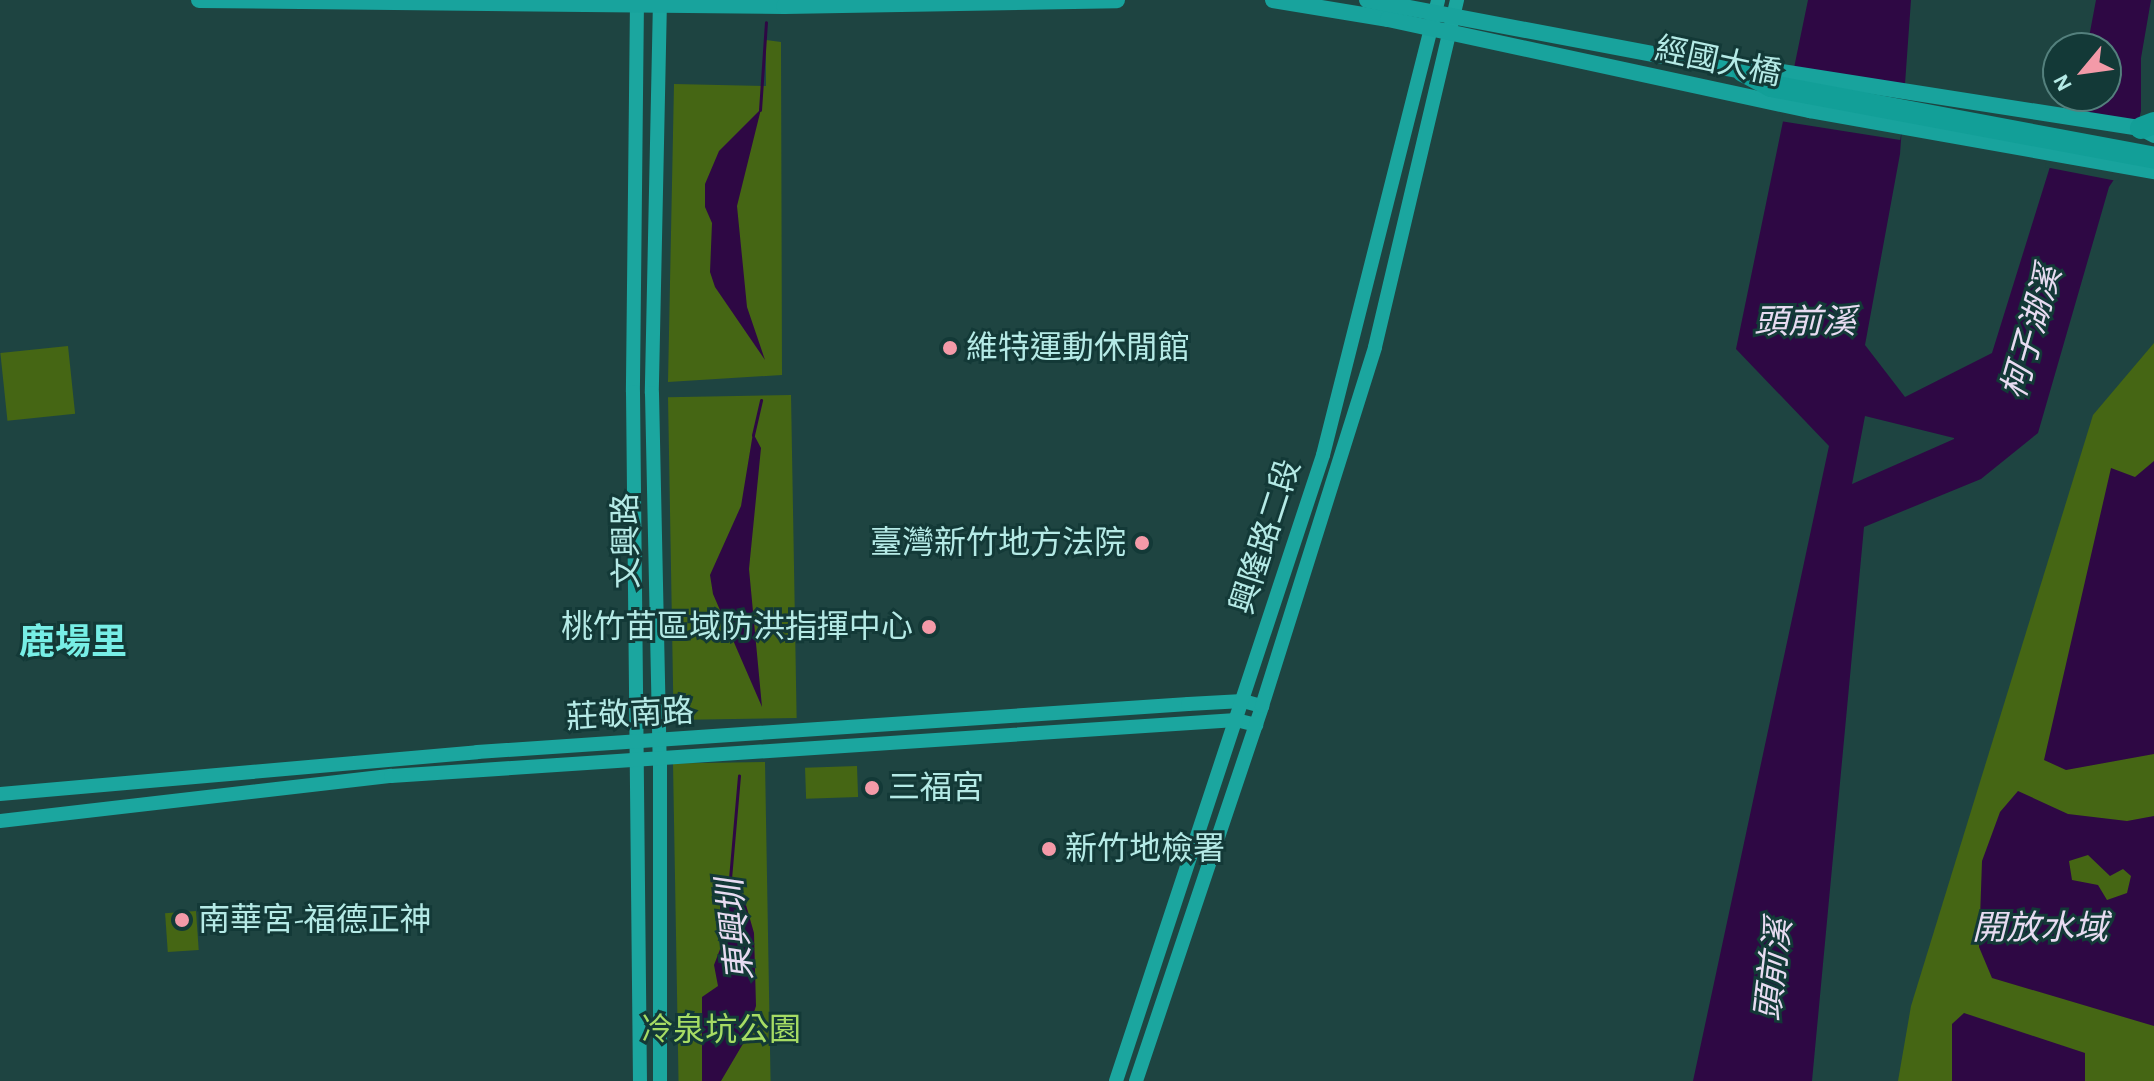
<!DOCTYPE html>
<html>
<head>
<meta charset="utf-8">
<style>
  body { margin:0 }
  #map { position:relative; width:2154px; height:1081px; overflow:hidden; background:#1e4441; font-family:"Alegreya Sans","Noto Sans TC",sans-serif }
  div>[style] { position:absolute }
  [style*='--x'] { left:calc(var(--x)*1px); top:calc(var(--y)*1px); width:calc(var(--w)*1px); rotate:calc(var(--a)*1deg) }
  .green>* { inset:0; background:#456614; transform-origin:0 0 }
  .water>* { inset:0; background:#2e0844 }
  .pier>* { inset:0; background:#1e4441; transform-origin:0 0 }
  .stream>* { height:3px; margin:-1.5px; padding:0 1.5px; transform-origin:1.5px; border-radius:1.5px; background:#2e0844 }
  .tertiary>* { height:14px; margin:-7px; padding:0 7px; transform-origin:7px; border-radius:7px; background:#1ba69f }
  .secondary>* { height:16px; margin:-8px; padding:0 8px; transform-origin:8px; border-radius:8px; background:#18a39d }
  .trunk>* { height:22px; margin:-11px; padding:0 11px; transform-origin:11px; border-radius:11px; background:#129f98 }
  .dots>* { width:22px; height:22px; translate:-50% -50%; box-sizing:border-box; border:4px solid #133937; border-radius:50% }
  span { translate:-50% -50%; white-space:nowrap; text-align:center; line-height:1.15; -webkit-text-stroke:6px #133937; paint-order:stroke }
  .street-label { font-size:32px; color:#b5eae6 }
  .poi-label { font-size:32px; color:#b5eae6 }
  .left { translate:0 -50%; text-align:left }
  .right { translate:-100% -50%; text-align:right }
  .park-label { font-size:32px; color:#a6dc64 }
  .water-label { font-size:34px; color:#e7dbf1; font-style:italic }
  .quarter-label { font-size:36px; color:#77eee6; font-weight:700 }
  .north { position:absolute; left:2042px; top:32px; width:80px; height:80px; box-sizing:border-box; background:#133937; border:2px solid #54807d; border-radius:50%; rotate:241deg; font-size:22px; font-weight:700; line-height:32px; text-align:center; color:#b5eae6 }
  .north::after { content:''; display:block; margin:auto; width:28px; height:36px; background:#f39aa8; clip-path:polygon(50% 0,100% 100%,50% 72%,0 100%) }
</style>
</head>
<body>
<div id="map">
  <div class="green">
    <div style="clip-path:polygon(766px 40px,781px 42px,782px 375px,668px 382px,674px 84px,766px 86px)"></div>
    <div style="clip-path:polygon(2154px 343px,2154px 1081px,1898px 1081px,1911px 1006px,2093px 415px)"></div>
    <div style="left:68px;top:346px;width:68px;height:68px;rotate:84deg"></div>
    <div style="left:791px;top:395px;width:323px;height:123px;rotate:89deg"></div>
    <div style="left:765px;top:762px;width:319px;height:92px;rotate:89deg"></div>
    <div style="left:857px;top:766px;width:31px;height:52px;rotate:88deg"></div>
    <div style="left:196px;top:911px;width:39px;height:31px;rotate:86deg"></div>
  </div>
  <div class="water">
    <div style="clip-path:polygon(evenodd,1808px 0,1911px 0,1900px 154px,1865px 345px,1905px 397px,1992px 353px,2072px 96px,2106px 96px,2106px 48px,2087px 48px,2096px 0,2151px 0,2141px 58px,2141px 111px,2131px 154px,2109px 187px,2038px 433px,1981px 479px,1864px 527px,1812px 1081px,1693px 1081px,1829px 446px,1736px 349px,1808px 0,1865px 416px,1954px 438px,1954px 439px,1852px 484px,1865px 416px)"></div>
    <div style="clip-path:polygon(761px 109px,737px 206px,747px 307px,765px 360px,715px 287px,710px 272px,712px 223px,705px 207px,705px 184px,719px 151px)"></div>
    <div style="clip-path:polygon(753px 433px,761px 448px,749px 569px,762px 707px,713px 594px,710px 575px,741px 506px)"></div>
    <div style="clip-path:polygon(2154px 461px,2154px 754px,2066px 770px,2044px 760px,2111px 468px,2135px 477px)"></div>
    <div style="clip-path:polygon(evenodd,2018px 791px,2068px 814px,2127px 821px,2154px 816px,2154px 1026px,1992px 978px,1979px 947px,1982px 861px,2000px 812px,2018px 791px,2088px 855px,2110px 876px,2123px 869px,2131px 876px,2127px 893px,2107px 900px,2098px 885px,2072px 880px,2069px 861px,2088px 855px)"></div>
    <div style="clip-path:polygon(719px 884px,744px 898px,754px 933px,756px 1006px,744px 1042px,721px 1081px,702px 1081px,702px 997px,718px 986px,714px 965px,722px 944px)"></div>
    <div style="clip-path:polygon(1964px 1013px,2085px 1053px,2085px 1081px,1952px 1081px,1952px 1024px)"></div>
  </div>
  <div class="pier">
    <div style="left:1790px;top:69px;width:120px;height:53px;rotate:9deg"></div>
    <div style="clip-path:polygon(2063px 111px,2142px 124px,2134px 155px,2117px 181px,2045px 167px)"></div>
  </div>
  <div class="stream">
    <div style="--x:760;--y:110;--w:88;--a:-86.1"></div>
    <div style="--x:753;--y:435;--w:36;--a:-77"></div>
    <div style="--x:729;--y:890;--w:115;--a:-85"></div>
  </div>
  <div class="tertiary">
    <div style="--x:637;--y:0;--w:392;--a:90.6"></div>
    <div style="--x:633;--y:392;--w:689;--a:89.42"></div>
    <div style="--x:660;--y:0;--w:393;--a:91.2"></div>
    <div style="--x:652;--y:393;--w:368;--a:88.8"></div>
    <div style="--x:660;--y:761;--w:320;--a:90"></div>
    <div style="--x:0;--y:794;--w:479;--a:-5"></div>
    <div style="--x:477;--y:752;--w:713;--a:-3.86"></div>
    <div style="--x:1188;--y:704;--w:55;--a:-3.1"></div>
    <div style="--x:1243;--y:701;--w:20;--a:15"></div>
    <div style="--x:0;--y:821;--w:394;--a:-6.6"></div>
    <div style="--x:391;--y:776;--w:847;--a:-3.79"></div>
    <div style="--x:1236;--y:720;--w:21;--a:14"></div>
    <div style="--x:1116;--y:1081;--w:659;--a:-71.7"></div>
    <div style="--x:1323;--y:455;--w:469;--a:-75.8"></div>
    <div style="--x:1136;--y:1081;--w:396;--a:-71.4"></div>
    <div style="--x:1262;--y:706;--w:376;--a:-72.5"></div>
    <div style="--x:1375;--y:347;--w:357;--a:-76.7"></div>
  </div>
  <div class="secondary">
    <div style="--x:199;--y:0;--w:585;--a:0.59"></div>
    <div style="--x:784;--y:6;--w:333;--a:-1"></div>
    <div style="--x:1273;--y:0;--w:117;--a:9.4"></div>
    <div style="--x:1388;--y:19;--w:432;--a:12.2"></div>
    <div style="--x:1810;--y:110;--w:349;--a:10.1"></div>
    <div style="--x:1367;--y:0;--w:383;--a:10.7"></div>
    <div style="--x:1743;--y:71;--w:26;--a:-2"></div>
    <div style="--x:1769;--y:70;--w:376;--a:8.9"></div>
    <div style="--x:2141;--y:128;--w:15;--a:28"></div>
  </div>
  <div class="trunk">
    <div style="--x:1743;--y:71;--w:32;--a:28"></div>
    <div style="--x:1771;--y:86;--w:390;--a:10.6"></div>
    <div style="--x:2141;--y:128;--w:14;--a:-21"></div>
  </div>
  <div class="dots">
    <div style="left:950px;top:348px;background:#f39aa8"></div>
    <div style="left:1142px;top:543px;background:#f39aa8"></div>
    <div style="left:929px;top:627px;background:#f39aa8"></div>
    <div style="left:872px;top:788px;background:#f39aa8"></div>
    <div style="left:1049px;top:849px;background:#f39aa8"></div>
    <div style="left:182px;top:920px;background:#f39aa8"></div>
  </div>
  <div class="street-label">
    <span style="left:1718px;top:62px;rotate:12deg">經國大橋</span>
    <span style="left:1266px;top:537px;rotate:-72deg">興隆路二段</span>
    <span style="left:627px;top:541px;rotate:-91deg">文興路</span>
    <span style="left:630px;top:715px;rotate:-3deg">莊敬南路</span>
  </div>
  <div class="poi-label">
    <span class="left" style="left:966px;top:348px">維特運動休閒館</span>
    <span class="right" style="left:1126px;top:543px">臺灣新竹地方法院</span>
    <span class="right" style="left:913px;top:627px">桃竹苗區域防洪指揮中心</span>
    <span class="left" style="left:888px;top:788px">三福宮</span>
    <span class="left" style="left:1065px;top:849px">新竹地檢署</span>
    <span class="left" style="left:198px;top:920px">南華宮-福德正神</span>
  </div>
  <div class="park-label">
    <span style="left:721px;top:1030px">冷泉坑公園</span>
  </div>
  <div class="water-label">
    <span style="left:1805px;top:324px">頭前溪</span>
    <span style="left:2033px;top:333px;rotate:-74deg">柯子湖溪</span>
    <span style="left:737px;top:930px;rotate:-96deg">東興圳</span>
    <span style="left:2040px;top:930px">開放水域</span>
    <span style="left:1775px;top:970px;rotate:-83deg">頭前溪</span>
  </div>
  <div class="quarter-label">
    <span style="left:73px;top:644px">鹿場里</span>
  </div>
  <div class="north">N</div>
</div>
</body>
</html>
